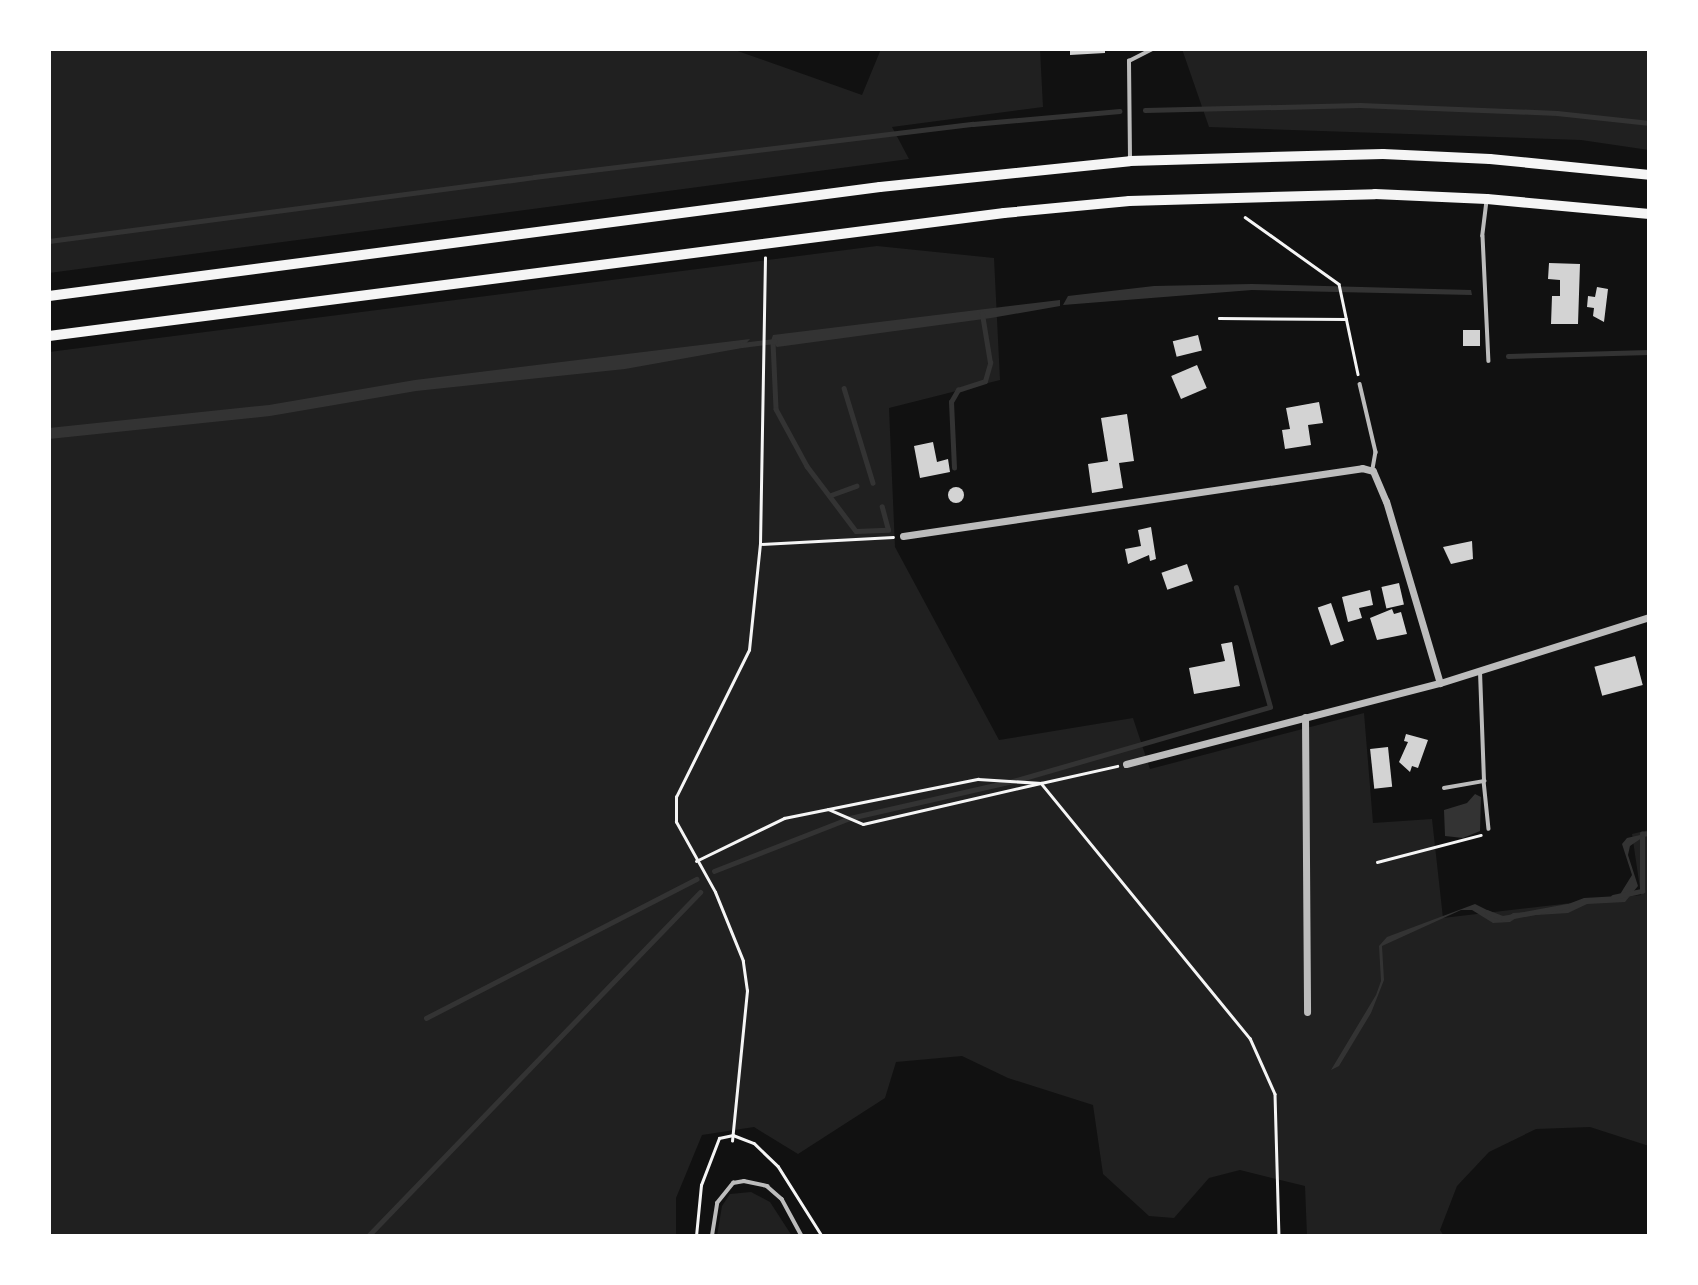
<!DOCTYPE html>
<html>
<head>
<meta charset="utf-8">
<style>
  body { margin:0 }
  #map { position:relative; width:1698px; height:1285px; overflow:hidden; background:#111; font-family:Ubuntu,sans-serif }
  div>[style] { position:absolute }
  [style*='--x'] { left:calc(var(--x)*1px); top:calc(var(--y)*1px); width:calc(var(--w)*1px); rotate:calc(var(--a)*1deg) }
  .green>* { inset:0; background:#202020 }
  .water>* { inset:0; background:#333 }
  .stream>* { height:4.5px; margin:-2.25px; padding:0 2.25px; transform-origin:2.25px; border-radius:2.25px; background:#333 }
  .building>* { inset:0; background:#d3d3d3; transform-origin:0 0 }
  .round { border-radius:50% }
  .path>* { height:2.5px; margin:-1.25px; padding:0 1.25px; transform-origin:1.25px; border-radius:1.25px; background:#f5f5f5 }
  .service>* { height:3.5px; margin:-1.75px; padding:0 1.75px; transform-origin:1.75px; border-radius:1.75px; background:#bcbcbc }
  .minor>* { height:7px; margin:-3.5px; padding:0 3.5px; transform-origin:3.5px; border-radius:3.5px; background:#bcbcbc }
  .trunk>* { height:10px; margin:-5px; padding:0 5px; transform-origin:5px; border-radius:5px; background:#f5f5f5 }
  span { translate:-50% -50%; white-space:nowrap; text-align:center; line-height:1.15; -webkit-text-stroke:7px #fff; paint-order:stroke }
  .frame { position:absolute; inset:0; border:51px solid #fff; pointer-events:none }
</style>
</head>
<body>
<div id="map">
  <div class="green">
    <div style="clip-path:polygon(49px 49px,732px 49px,862px 95px,881px 49px,1040px 49px,1043px 107px,892px 127px,909px 159px,49px 273px)"></div>
    <div style="clip-path:polygon(1182px 49px,1649px 49px,1649px 150px,1581px 140px,1209px 127px)"></div>
    <div style="clip-path:polygon(877px 246px,994px 258px,1000px 380px,889px 408px,895px 547px,999px 740px,1133px 718px,1150px 769px,1364px 713px,1373px 823px,1432px 819px,1443px 918px,1641px 895px,1632px 834px,1649px 830px,1649px 1146px,1590px 1127px,1536px 1129px,1489px 1152px,1457px 1186px,1440px 1230px,1444px 1236px,1307px 1236px,1305px 1186px,1240px 1170px,1209px 1178px,1174px 1218px,1149px 1216px,1103px 1174px,1093px 1105px,1008px 1078px,962px 1056px,896px 1062px,885px 1098px,798px 1154px,754px 1127px,702px 1135px,676px 1198px,676px 1236px,49px 1236px,49px 352px)"></div>
    <div style="clip-path:polygon(751px 1192px,770px 1202px,792px 1236px,717px 1236px,722px 1206px,730px 1194px)"></div>
  </div>
  <div class="water">
    <div style="clip-path:polygon(1252px 284px,1471px 290px,1472px 295px,1252px 290px,1063px 305px,1068px 296px,1154px 286px)"></div>
    <div style="clip-path:polygon(1060px 300px,1060px 306px,991px 318px,777px 347px,771px 341px,773px 335px)"></div>
    <div style="clip-path:polygon(750px 339px,742px 348px,625px 369px,416px 391px,270px 416px,49px 439px,49px 428px,269px 405px,415px 380px)"></div>
    <div style="clip-path:polygon(1475px 794px,1481px 797px,1480px 831px,1463px 838px,1445px 836px,1444px 810px,1467px 803px)"></div>
    <div style="clip-path:polygon(1649px 833px,1630px 846px,1628px 855px,1638px 886px,1625px 902px,1587px 904px,1568px 913px,1519px 916px,1510px 922px,1493px 923px,1472px 910px,1461px 910px,1382px 946px,1384px 980px,1371px 1013px,1339px 1066px,1331px 1070px,1376px 995px,1381px 981px,1379px 946px,1387px 937px,1475px 904px,1505px 919px,1513px 913px,1550px 911px,1584px 898px,1619px 896px,1632px 875px,1622px 844px,1627px 838px)"></div>
  </div>
  <div class="stream">
    <div style="--x:1145;--y:110;--w:215;--a:-1.3"></div>
    <div style="--x:1360;--y:105;--w:197;--a:2.3"></div>
    <div style="--x:1557;--y:113;--w:93;--a:6.2"></div>
    <div style="--x:49;--y:241;--w:489;--a:-7.5"></div>
    <div style="--x:534;--y:177;--w:442;--a:-6.9"></div>
    <div style="--x:973;--y:124;--w:147;--a:-5.1"></div>
    <div style="--x:773;--y:342;--w:67;--a:87.4"></div>
    <div style="--x:776;--y:409;--w:65;--a:61.5"></div>
    <div style="--x:807;--y:466;--w:81;--a:53"></div>
    <div style="--x:856;--y:531;--w:32;--a:-2"></div>
    <div style="--x:888;--y:530;--w:24;--a:-105"></div>
    <div style="--x:742;--y:345;--w:33;--a:-7"></div>
    <div style="--x:1508;--y:356;--w:141;--a:-1.6"></div>
    <div style="--x:844;--y:388;--w:99;--a:73"></div>
    <div style="--x:954;--y:468;--w:66;--a:-92.6"></div>
    <div style="--x:951;--y:402;--w:14;--a:-60"></div>
    <div style="--x:958;--y:390;--w:28;--a:-18"></div>
    <div style="--x:985;--y:381;--w:19;--a:-74"></div>
    <div style="--x:990;--y:363;--w:50;--a:-99.3"></div>
    <div style="--x:831;--y:495;--w:27;--a:-20"></div>
    <div style="--x:714;--y:871;--w:146;--a:-21.3"></div>
    <div style="--x:850;--y:818;--w:171;--a:-12.8"></div>
    <div style="--x:1017;--y:780;--w:263;--a:-16.1"></div>
    <div style="--x:1270;--y:707;--w:124;--a:-105.9"></div>
    <div style="--x:1613;--y:897;--w:30;--a:-12"></div>
    <div style="--x:1642;--y:891;--w:57;--a:-90"></div>
    <div style="--x:1642;--y:834;--w:7;--a:-8"></div>
    <div style="--x:1487;--y:912;--w:17;--a:21"></div>
    <div style="--x:1503;--y:918;--w:65;--a:-10.6"></div>
    <div style="--x:426;--y:1018;--w:304;--a:-27.2"></div>
    <div style="--x:368;--y:1236;--w:478;--a:-46"></div>
  </div>
  <div class="building">
    <div style="clip-path:polygon(1070px 49px,1105px 49px,1105px 53px,1070px 55px)"></div>
    <div style="clip-path:polygon(1549px 263px,1580px 264px,1578px 324px,1551px 324px,1552px 296px,1560px 296px,1560px 280px,1548px 279px)"></div>
    <div style="clip-path:polygon(1597px 287px,1608px 289px,1604px 322px,1593px 316px,1594px 308px,1587px 307px,1588px 296px,1595px 297px)"></div>
    <div style="left:1463px;top:330px;width:17px;height:16px"></div>
    <div style="left:1198px;top:335px;width:16px;height:26px;rotate:76deg"></div>
    <div style="left:1197px;top:365px;width:25px;height:28px;rotate:67deg"></div>
    <div style="clip-path:polygon(1319px 402px,1323px 423px,1308px 425px,1311px 445px,1285px 449px,1282px 430px,1290px 429px,1286px 408px)"></div>
    <div style="clip-path:polygon(1127px 414px,1134px 461px,1119px 463px,1123px 488px,1092px 493px,1088px 464px,1108px 461px,1101px 418px)"></div>
    <div style="clip-path:polygon(933px 442px,937px 462px,948px 459px,950px 472px,920px 478px,914px 446px)"></div>
    <div class="round" style="left:948px;top:487px;width:16px;height:16px"></div>
    <div style="clip-path:polygon(1151px 527px,1156px 559px,1150px 561px,1149px 555px,1128px 564px,1125px 549px,1141px 546px,1138px 530px)"></div>
    <div style="clip-path:polygon(1472px 541px,1473px 559px,1451px 564px,1443px 547px)"></div>
    <div style="left:1187px;top:564px;width:18px;height:27px;rotate:71deg"></div>
    <div style="left:1399px;top:583px;width:22px;height:18px;rotate:77deg"></div>
    <div style="clip-path:polygon(1370px 590px,1373px 605px,1359px 608px,1362px 618px,1348px 622px,1342px 597px)"></div>
    <div style="left:1331px;top:603px;width:40px;height:14px;rotate:71deg"></div>
    <div style="clip-path:polygon(1392px 609px,1394px 614px,1401px 612px,1407px 634px,1377px 640px,1370px 618px)"></div>
    <div style="clip-path:polygon(1232px 642px,1240px 686px,1194px 694px,1189px 668px,1225px 661px,1221px 644px)"></div>
    <div style="left:1635px;top:656px;width:30px;height:42px;rotate:75deg"></div>
    <div style="clip-path:polygon(1406px 734px,1428px 740px,1418px 768px,1412px 766px,1410px 772px,1399px 762px,1408px 742px,1404px 741px)"></div>
    <div style="left:1388px;top:747px;width:40px;height:18px;rotate:84deg"></div>
  </div>
  <div class="path">
    <div style="--x:1245;--y:217;--w:115;--a:35.5"></div>
    <div style="--x:1339;--y:284;--w:92;--a:78.1"></div>
    <div style="--x:1219;--y:318;--w:127;--a:0.5"></div>
    <div style="--x:760;--y:544;--w:133;--a:-3"></div>
    <div style="--x:828;--y:809;--w:38;--a:23"></div>
    <div style="--x:863;--y:824;--w:183;--a:-13"></div>
    <div style="--x:1041;--y:783;--w:330;--a:50.7"></div>
    <div style="--x:1250;--y:1038;--w:61;--a:65.9"></div>
    <div style="--x:1275;--y:1094;--w:142;--a:88.4"></div>
    <div style="--x:696;--y:861;--w:98;--a:-26"></div>
    <div style="--x:784;--y:818;--w:198;--a:-11.4"></div>
    <div style="--x:978;--y:779;--w:63;--a:3.6"></div>
    <div style="--x:1041;--y:783;--w:78;--a:-12.6"></div>
    <div style="--x:1377;--y:862;--w:107;--a:-14.6"></div>
    <div style="--x:732;--y:1141;--w:151;--a:-84.3"></div>
    <div style="--x:747;--y:991;--w:30;--a:-98"></div>
    <div style="--x:743;--y:961;--w:74;--a:-112.1"></div>
    <div style="--x:715;--y:892;--w:80;--a:-119.1"></div>
    <div style="--x:676;--y:822;--w:25;--a:-90"></div>
    <div style="--x:676;--y:797;--w:164;--a:-63.6"></div>
    <div style="--x:749;--y:650;--w:107;--a:-84.1"></div>
    <div style="--x:760;--y:544;--w:286;--a:-89"></div>
    <div style="--x:696;--y:1236;--w:51;--a:-84.4"></div>
    <div style="--x:701;--y:1185;--w:50;--a:-69"></div>
    <div style="--x:719;--y:1138;--w:14;--a:-12"></div>
    <div style="--x:733;--y:1135;--w:22;--a:21"></div>
    <div style="--x:754;--y:1143;--w:33;--a:44"></div>
    <div style="--x:778;--y:1166;--w:83;--a:57.8"></div>
  </div>
  <div class="service">
    <div style="--x:1130;--y:158;--w:97;--a:-90.6"></div>
    <div style="--x:1129;--y:61;--w:27;--a:-27"></div>
    <div style="--x:1487;--y:201;--w:35;--a:97"></div>
    <div style="--x:1483;--y:236;--w:125;--a:87.3"></div>
    <div style="--x:1360;--y:384;--w:70;--a:76.8"></div>
    <div style="--x:1376;--y:452;--w:17;--a:100"></div>
    <div style="--x:1484;--y:781;--w:48;--a:84.1"></div>
    <div style="--x:1444;--y:788;--w:41;--a:-9.9"></div>
    <div style="--x:1484;--y:781;--w:110;--a:-92.1"></div>
    <div style="--x:712;--y:1236;--w:33;--a:-81"></div>
    <div style="--x:717;--y:1203;--w:26;--a:-51"></div>
    <div style="--x:733;--y:1183;--w:11;--a:-10"></div>
    <div style="--x:744;--y:1181;--w:24;--a:12"></div>
    <div style="--x:767;--y:1186;--w:20;--a:41"></div>
    <div style="--x:782;--y:1199;--w:42;--a:61.6"></div>
  </div>
  <div class="minor">
    <div style="--x:903;--y:536;--w:464;--a:-8.4"></div>
    <div style="--x:1362;--y:468;--w:11;--a:15"></div>
    <div style="--x:1373;--y:471;--w:33;--a:67"></div>
    <div style="--x:1386;--y:501;--w:190;--a:73.5"></div>
    <div style="--x:1305;--y:717;--w:295;--a:89.6"></div>
    <div style="--x:1126;--y:764;--w:324;--a:-14.5"></div>
    <div style="--x:1440;--y:683;--w:219;--a:-17.5"></div>
  </div>
  <div class="trunk">
    <div style="--x:49;--y:296;--w:838;--a:-7.47"></div>
    <div style="--x:880;--y:187;--w:251;--a:-5.9"></div>
    <div style="--x:1130;--y:161;--w:253;--a:-1.6"></div>
    <div style="--x:1383;--y:154;--w:107;--a:2.7"></div>
    <div style="--x:1490;--y:159;--w:160;--a:5.7"></div>
    <div style="--x:49;--y:336;--w:963;--a:-7.34"></div>
    <div style="--x:1004;--y:213;--w:126;--a:-5.5"></div>
    <div style="--x:1129;--y:201;--w:246;--a:-1.6"></div>
    <div style="--x:1375;--y:194;--w:112;--a:2.6"></div>
    <div style="--x:1487;--y:199;--w:163;--a:5.3"></div>
  </div>
  <div class="frame"></div>
</div>
</body>
</html>
